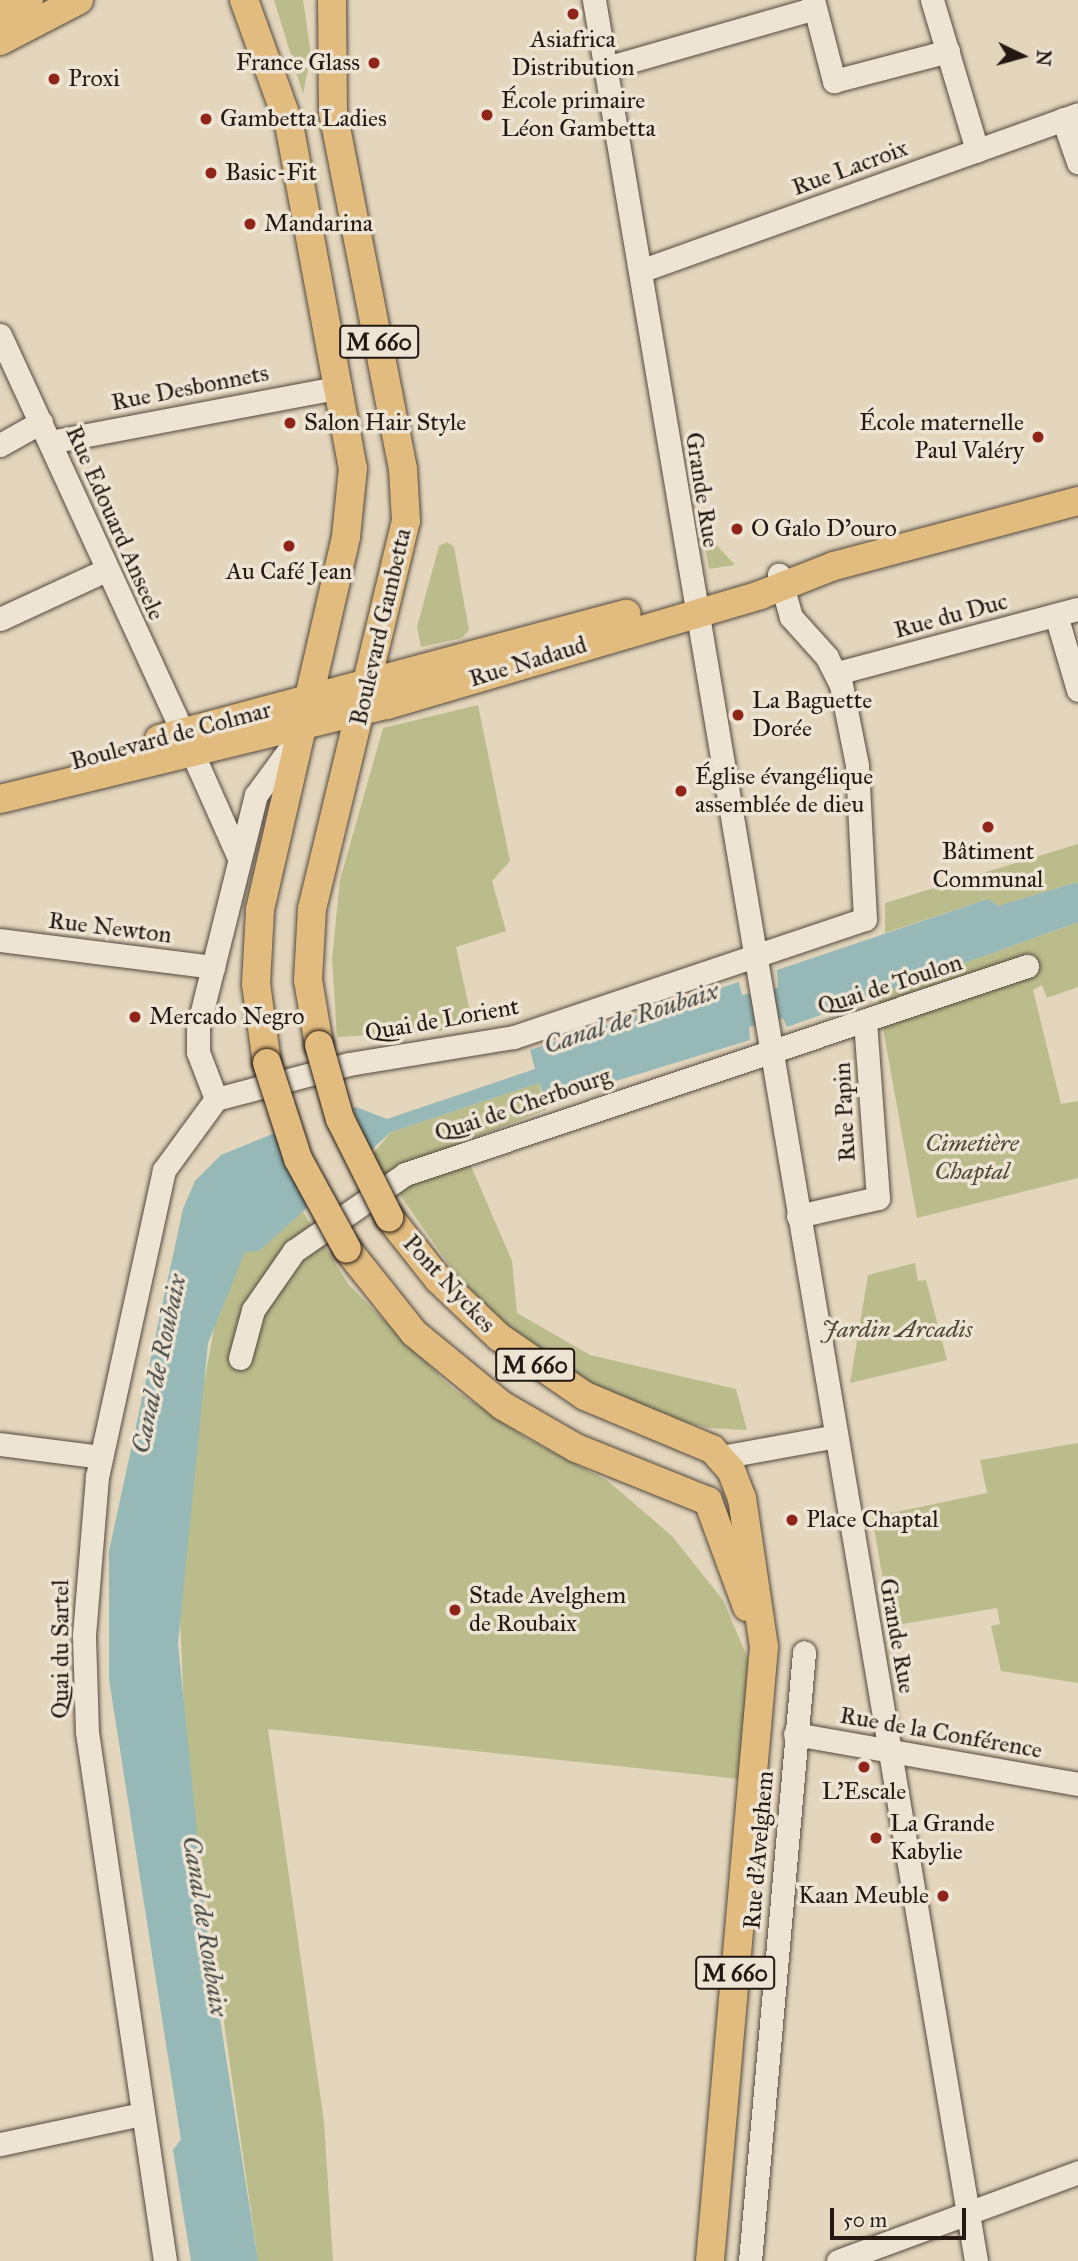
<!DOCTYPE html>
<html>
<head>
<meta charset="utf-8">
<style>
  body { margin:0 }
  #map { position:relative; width:1078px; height:2261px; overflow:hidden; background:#e3d6bd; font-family:"IM FELL Great Primer",serif }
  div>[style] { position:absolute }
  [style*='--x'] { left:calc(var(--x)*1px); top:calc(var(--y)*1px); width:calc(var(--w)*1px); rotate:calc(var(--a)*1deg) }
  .green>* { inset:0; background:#bbbc8c }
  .water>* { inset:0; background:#96b8b7 }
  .pier>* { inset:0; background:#e3d6bd }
  .roads { filter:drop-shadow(0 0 2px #53483d) drop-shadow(0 0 2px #53483d) }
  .minor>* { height:23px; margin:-11.5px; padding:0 11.5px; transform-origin:11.5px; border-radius:11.5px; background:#ede4d4 }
  .major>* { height:28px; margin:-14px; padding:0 14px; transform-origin:14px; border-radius:14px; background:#e2bb7e }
  .bridges { filter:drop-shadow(0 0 2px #231912) drop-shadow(0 0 2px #231912) }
  .major-bridge>* { height:28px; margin:-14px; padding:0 14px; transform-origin:14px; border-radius:14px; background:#e2bb7e }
  .dots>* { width:19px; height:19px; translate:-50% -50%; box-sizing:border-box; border:4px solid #ede4d4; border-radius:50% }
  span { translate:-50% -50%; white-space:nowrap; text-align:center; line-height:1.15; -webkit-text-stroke:7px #ede4d4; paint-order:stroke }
  .shield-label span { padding:2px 5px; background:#ede4d4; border:2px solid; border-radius:5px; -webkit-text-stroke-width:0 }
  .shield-label { font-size:23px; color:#231912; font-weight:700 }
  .poi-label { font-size:24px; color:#231912 }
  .right { translate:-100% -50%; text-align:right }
  .left { translate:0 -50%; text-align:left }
  .street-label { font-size:24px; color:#231912 }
  .park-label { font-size:24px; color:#514a37; font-style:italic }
  .water-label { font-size:26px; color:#464944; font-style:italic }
  .north { position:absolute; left:987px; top:21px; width:70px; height:70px; -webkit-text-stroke:5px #ede4d4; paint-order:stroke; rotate:95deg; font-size:19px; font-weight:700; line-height:28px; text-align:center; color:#231912 }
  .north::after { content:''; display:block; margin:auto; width:24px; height:32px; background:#231912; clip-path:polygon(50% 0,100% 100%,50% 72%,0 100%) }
  .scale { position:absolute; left:830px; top:2208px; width:136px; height:32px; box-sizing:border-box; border:4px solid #231912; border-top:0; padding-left:9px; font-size:21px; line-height:24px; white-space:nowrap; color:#231912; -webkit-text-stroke:5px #ede4d4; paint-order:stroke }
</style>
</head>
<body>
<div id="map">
  <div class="green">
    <div style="clip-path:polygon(274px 0,303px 0,311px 54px,303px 94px)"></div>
    <div style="clip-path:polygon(702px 529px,735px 565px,709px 569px)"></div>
    <div style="clip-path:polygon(447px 542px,454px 547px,469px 630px,462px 638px,421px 647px,417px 627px,439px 546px)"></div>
    <div style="clip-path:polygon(478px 705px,510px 861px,492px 881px,506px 931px,456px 947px,472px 1021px,440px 1031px,337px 1037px,332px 959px,340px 880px,383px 728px)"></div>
    <div style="clip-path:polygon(1078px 844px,1078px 882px,998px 906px,988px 899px,885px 933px,885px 903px)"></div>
    <div style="clip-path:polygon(1078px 922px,1078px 987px,1047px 998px,1042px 985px,1033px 990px,1061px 1104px,1078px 1101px,1078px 1178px,917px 1218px,877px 995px)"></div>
    <div style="clip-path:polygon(539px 1083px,546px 1110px,461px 1143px,512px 1261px,517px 1313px,590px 1355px,736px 1389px,747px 1430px,708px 1428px,639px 1410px,526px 1347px,459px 1279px,372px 1155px,391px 1132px)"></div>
    <div style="clip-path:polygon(301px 1209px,349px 1285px,452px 1388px,527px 1439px,608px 1481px,672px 1536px,723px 1600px,748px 1659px,740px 1779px,268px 1729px,324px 2122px,333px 2261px,258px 2261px,186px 1756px,179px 1597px,194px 1436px,218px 1307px,245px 1251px,259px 1251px)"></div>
    <div style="clip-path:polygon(915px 1263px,918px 1281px,926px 1280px,947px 1360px,850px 1383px,868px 1275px)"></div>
    <div style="clip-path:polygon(1078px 1443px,1078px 1683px,1001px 1671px,991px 1626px,1000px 1624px,997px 1608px,891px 1626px,872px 1517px,987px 1493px,980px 1460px)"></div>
  </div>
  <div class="water">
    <div style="clip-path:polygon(1078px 882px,1078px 922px,877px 995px,787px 1027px,783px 1018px,749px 1027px,750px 1040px,547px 1102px,539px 1083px,391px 1132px,259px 1251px,245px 1252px,208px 1343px,178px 1644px,209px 1949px,258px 2261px,191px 2261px,173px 2150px,181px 2140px,109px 1679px,109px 1551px,183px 1209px,195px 1181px,221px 1155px,275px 1133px,356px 1107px,387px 1119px,535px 1069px,530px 1050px,739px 982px,742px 995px,778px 988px,777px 970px,988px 899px,998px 906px)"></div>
  </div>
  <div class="pier">
    <div style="clip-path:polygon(351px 1105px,374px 1159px,308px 1209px,273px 1130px)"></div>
  </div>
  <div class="roads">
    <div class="minor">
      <div style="--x:594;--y:0;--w:2293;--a:80.41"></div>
      <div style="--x:813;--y:0;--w:84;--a:75.5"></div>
      <div style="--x:834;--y:81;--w:118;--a:-14.7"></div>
      <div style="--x:932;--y:0;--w:157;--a:73.3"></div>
      <div style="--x:606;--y:68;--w:217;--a:-16"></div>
      <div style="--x:1063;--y:119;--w:46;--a:70.8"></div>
      <div style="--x:640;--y:271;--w:465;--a:-19.7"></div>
      <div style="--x:0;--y:335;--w:438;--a:65.3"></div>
      <div style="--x:50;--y:442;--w:295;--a:-10.7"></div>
      <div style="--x:0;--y:445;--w:47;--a:-29.3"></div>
      <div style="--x:1056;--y:615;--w:78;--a:73.7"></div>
      <div style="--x:0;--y:619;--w:117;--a:-24.8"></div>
      <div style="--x:837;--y:673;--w:249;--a:-14.9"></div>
      <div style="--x:191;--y:750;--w:118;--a:66"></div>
      <div style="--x:0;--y:940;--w:215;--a:7.2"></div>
      <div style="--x:216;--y:1099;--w:138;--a:-14.7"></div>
      <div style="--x:349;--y:1064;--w:167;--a:-9.3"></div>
      <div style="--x:514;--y:1037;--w:370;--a:-18.6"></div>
      <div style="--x:865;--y:919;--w:154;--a:-93"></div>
      <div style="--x:857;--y:765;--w:82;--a:-101.3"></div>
      <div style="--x:841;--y:685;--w:31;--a:-117"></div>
      <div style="--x:827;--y:657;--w:54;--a:-132"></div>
      <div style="--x:791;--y:617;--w:44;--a:-105.9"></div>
      <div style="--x:216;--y:1099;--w:50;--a:-111"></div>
      <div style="--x:198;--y:1052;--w:25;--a:-90"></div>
      <div style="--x:198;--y:1027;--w:239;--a:-76"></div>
      <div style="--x:256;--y:795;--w:69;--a:-53.8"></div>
      <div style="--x:798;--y:1216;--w:82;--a:-12.7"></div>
      <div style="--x:878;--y:1198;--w:175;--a:-94.2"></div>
      <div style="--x:240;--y:1358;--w:50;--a:-74.8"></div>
      <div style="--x:253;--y:1310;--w:72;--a:-55.2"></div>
      <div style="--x:294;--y:1251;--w:135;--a:-34.7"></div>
      <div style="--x:405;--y:1174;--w:656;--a:-18.49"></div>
      <div style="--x:0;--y:1444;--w:102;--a:7.3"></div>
      <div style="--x:721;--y:1457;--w:117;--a:-10.3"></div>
      <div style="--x:795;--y:1734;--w:287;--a:10"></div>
      <div style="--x:0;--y:2144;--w:144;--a:-12"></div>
      <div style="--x:165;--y:2261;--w:535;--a:-98.39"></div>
      <div style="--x:87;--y:1732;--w:97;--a:-91.8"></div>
      <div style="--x:84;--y:1635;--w:159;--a:-85.3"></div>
      <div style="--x:97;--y:1477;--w:314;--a:-77.7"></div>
      <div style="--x:164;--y:1170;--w:88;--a:-53.8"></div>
      <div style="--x:750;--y:2261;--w:611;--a:-84.93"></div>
      <div style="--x:838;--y:2261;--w:256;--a:-20.3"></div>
    </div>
    <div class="major">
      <div style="--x:244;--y:0;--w:132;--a:70.1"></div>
      <div style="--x:289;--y:124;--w:350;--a:79.5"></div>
      <div style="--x:353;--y:468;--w:69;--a:95.8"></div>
      <div style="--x:346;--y:537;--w:383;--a:103"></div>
      <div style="--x:260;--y:910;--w:74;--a:93.1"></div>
      <div style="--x:256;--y:984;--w:80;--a:82.1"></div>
      <div style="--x:0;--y:16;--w:33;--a:-29"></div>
      <div style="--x:0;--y:41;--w:89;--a:-27.4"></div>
      <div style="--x:159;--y:739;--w:484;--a:-15"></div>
      <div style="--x:0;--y:799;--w:398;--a:-13.7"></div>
      <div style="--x:387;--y:705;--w:389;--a:-16.4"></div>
      <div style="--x:760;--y:595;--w:79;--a:-21.4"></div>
      <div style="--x:834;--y:566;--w:253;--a:-14.9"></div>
      <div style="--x:319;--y:1045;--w:66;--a:-99.6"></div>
      <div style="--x:308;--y:980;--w:71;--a:-86.8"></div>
      <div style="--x:312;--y:909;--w:399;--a:-76.4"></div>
      <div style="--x:406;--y:521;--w:52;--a:-93.3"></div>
      <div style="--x:403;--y:469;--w:364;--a:-101.1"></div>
      <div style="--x:333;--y:112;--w:112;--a:-90.5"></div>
      <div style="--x:389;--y:1217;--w:79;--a:51.7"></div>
      <div style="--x:438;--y:1279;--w:84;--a:43.6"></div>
      <div style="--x:499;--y:1337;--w:104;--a:34.5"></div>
      <div style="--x:585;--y:1396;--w:138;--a:22.7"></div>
      <div style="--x:712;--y:1449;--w:28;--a:48"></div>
      <div style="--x:731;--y:1470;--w:30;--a:69"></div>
      <div style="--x:742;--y:1498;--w:151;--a:81.6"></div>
      <div style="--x:764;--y:1647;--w:616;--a:95.03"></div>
      <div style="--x:347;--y:1249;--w:107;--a:51.4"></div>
      <div style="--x:414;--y:1333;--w:115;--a:39.4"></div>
      <div style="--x:503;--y:1406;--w:84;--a:29.9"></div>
      <div style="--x:576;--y:1448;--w:142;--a:21.9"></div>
      <div style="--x:708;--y:1501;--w:113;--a:69.8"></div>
    </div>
  </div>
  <div class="bridges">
    <div class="major-bridge">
      <div style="--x:319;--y:1045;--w:77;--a:74.2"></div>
      <div style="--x:340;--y:1119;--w:110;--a:63.4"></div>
      <div style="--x:267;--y:1063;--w:101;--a:72.1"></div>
      <div style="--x:298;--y:1159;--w:102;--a:61.4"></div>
    </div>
  </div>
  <div class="dots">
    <div style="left:573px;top:14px;background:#8f2418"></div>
    <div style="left:374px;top:63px;background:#8f2418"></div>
    <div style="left:54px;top:79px;background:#8f2418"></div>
    <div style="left:487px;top:115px;background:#8f2418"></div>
    <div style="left:206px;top:119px;background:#8f2418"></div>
    <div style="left:211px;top:173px;background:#8f2418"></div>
    <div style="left:250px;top:224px;background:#8f2418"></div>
    <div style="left:290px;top:423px;background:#8f2418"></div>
    <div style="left:1038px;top:437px;background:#8f2418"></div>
    <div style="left:737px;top:529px;background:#8f2418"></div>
    <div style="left:289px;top:546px;background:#8f2418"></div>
    <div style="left:738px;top:715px;background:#8f2418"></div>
    <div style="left:681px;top:791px;background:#8f2418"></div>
    <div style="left:988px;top:827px;background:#8f2418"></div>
    <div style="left:135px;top:1017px;background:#8f2418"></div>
    <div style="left:792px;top:1520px;background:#8f2418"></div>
    <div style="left:455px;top:1610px;background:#8f2418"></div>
    <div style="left:864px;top:1767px;background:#8f2418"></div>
    <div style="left:876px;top:1838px;background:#8f2418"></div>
    <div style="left:943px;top:1896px;background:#8f2418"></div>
  </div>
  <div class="shield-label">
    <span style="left:379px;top:342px">M 660</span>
    <span style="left:535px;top:1365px">M 660</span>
    <span style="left:735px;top:1973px">M 660</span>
  </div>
  <div class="poi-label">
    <span style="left:573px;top:54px">Asiafrica<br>Distribution</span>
    <span class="right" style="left:360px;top:63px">France Glass</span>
    <span class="left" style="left:68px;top:79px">Proxi</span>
    <span class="left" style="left:501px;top:115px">École primaire<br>Léon Gambetta</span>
    <span class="left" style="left:220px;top:119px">Gambetta Ladies</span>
    <span class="left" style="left:225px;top:173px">Basic-Fit</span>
    <span class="left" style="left:264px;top:224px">Mandarina</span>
    <span class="left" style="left:304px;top:423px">Salon Hair Style</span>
    <span class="right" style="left:1024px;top:437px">École maternelle<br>Paul Valéry</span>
    <span class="left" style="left:751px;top:529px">O Galo D'ouro</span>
    <span style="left:289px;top:572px">Au Café Jean</span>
    <span class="left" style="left:752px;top:715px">La Baguette<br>Dorée</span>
    <span class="left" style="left:695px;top:791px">Église évangélique<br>assemblée de dieu</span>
    <span style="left:988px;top:866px">Bâtiment<br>Communal</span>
    <span class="left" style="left:149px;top:1017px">Mercado Negro</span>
    <span class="left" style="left:806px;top:1520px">Place Chaptal</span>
    <span class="left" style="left:469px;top:1610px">Stade Avelghem<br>de Roubaix</span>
    <span style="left:864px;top:1792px">L'Escale</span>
    <span class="left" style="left:890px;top:1838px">La Grande<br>Kabylie</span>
    <span class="right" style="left:929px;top:1896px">Kaan Meuble</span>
  </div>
  <div class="street-label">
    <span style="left:850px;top:168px;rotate:-20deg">Rue Lacroix</span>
    <span style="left:190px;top:388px;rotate:-11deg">Rue Desbonnets</span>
    <span style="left:702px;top:490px;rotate:81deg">Grande Rue</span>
    <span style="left:115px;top:523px;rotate:66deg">Rue Edouard Anseele</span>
    <span style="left:951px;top:616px;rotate:-15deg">Rue du Duc</span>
    <span style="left:381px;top:627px;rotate:-77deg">Boulevard Gambetta</span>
    <span style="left:528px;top:662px;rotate:-17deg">Rue Nadaud</span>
    <span style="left:171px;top:736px;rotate:-15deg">Boulevard de Colmar</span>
    <span style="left:110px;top:928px;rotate:7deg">Rue Newton</span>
    <span style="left:890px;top:985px;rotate:-18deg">Quai de Toulon</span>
    <span style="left:442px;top:1020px;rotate:-10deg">Quai de Lorient</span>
    <span style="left:523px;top:1105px;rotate:-19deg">Quai de Cherbourg</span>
    <span style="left:845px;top:1112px;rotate:-93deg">Rue Papin</span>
    <span style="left:449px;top:1284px;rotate:47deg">Pont Nyckes</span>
    <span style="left:897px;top:1636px;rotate:80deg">Grande Rue</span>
    <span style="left:61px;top:1649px;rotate:-90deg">Quai du Sartel</span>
    <span style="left:941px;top:1733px;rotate:10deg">Rue de la Conférence</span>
    <span style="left:759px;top:1850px;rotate:-85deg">Rue d'Avelghem</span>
  </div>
  <div class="park-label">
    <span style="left:972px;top:1158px">Cimetière<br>Chaptal</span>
    <span style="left:897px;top:1330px">Jardin Arcadis</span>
  </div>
  <div class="water-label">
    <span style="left:631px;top:1018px;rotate:-18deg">Canal de Roubaix</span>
    <span style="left:159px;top:1364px;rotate:-78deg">Canal de Roubaix</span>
    <span style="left:205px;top:1926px;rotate:81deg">Canal de Roubaix</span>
  </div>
  <div class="north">N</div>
  <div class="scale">50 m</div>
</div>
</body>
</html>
